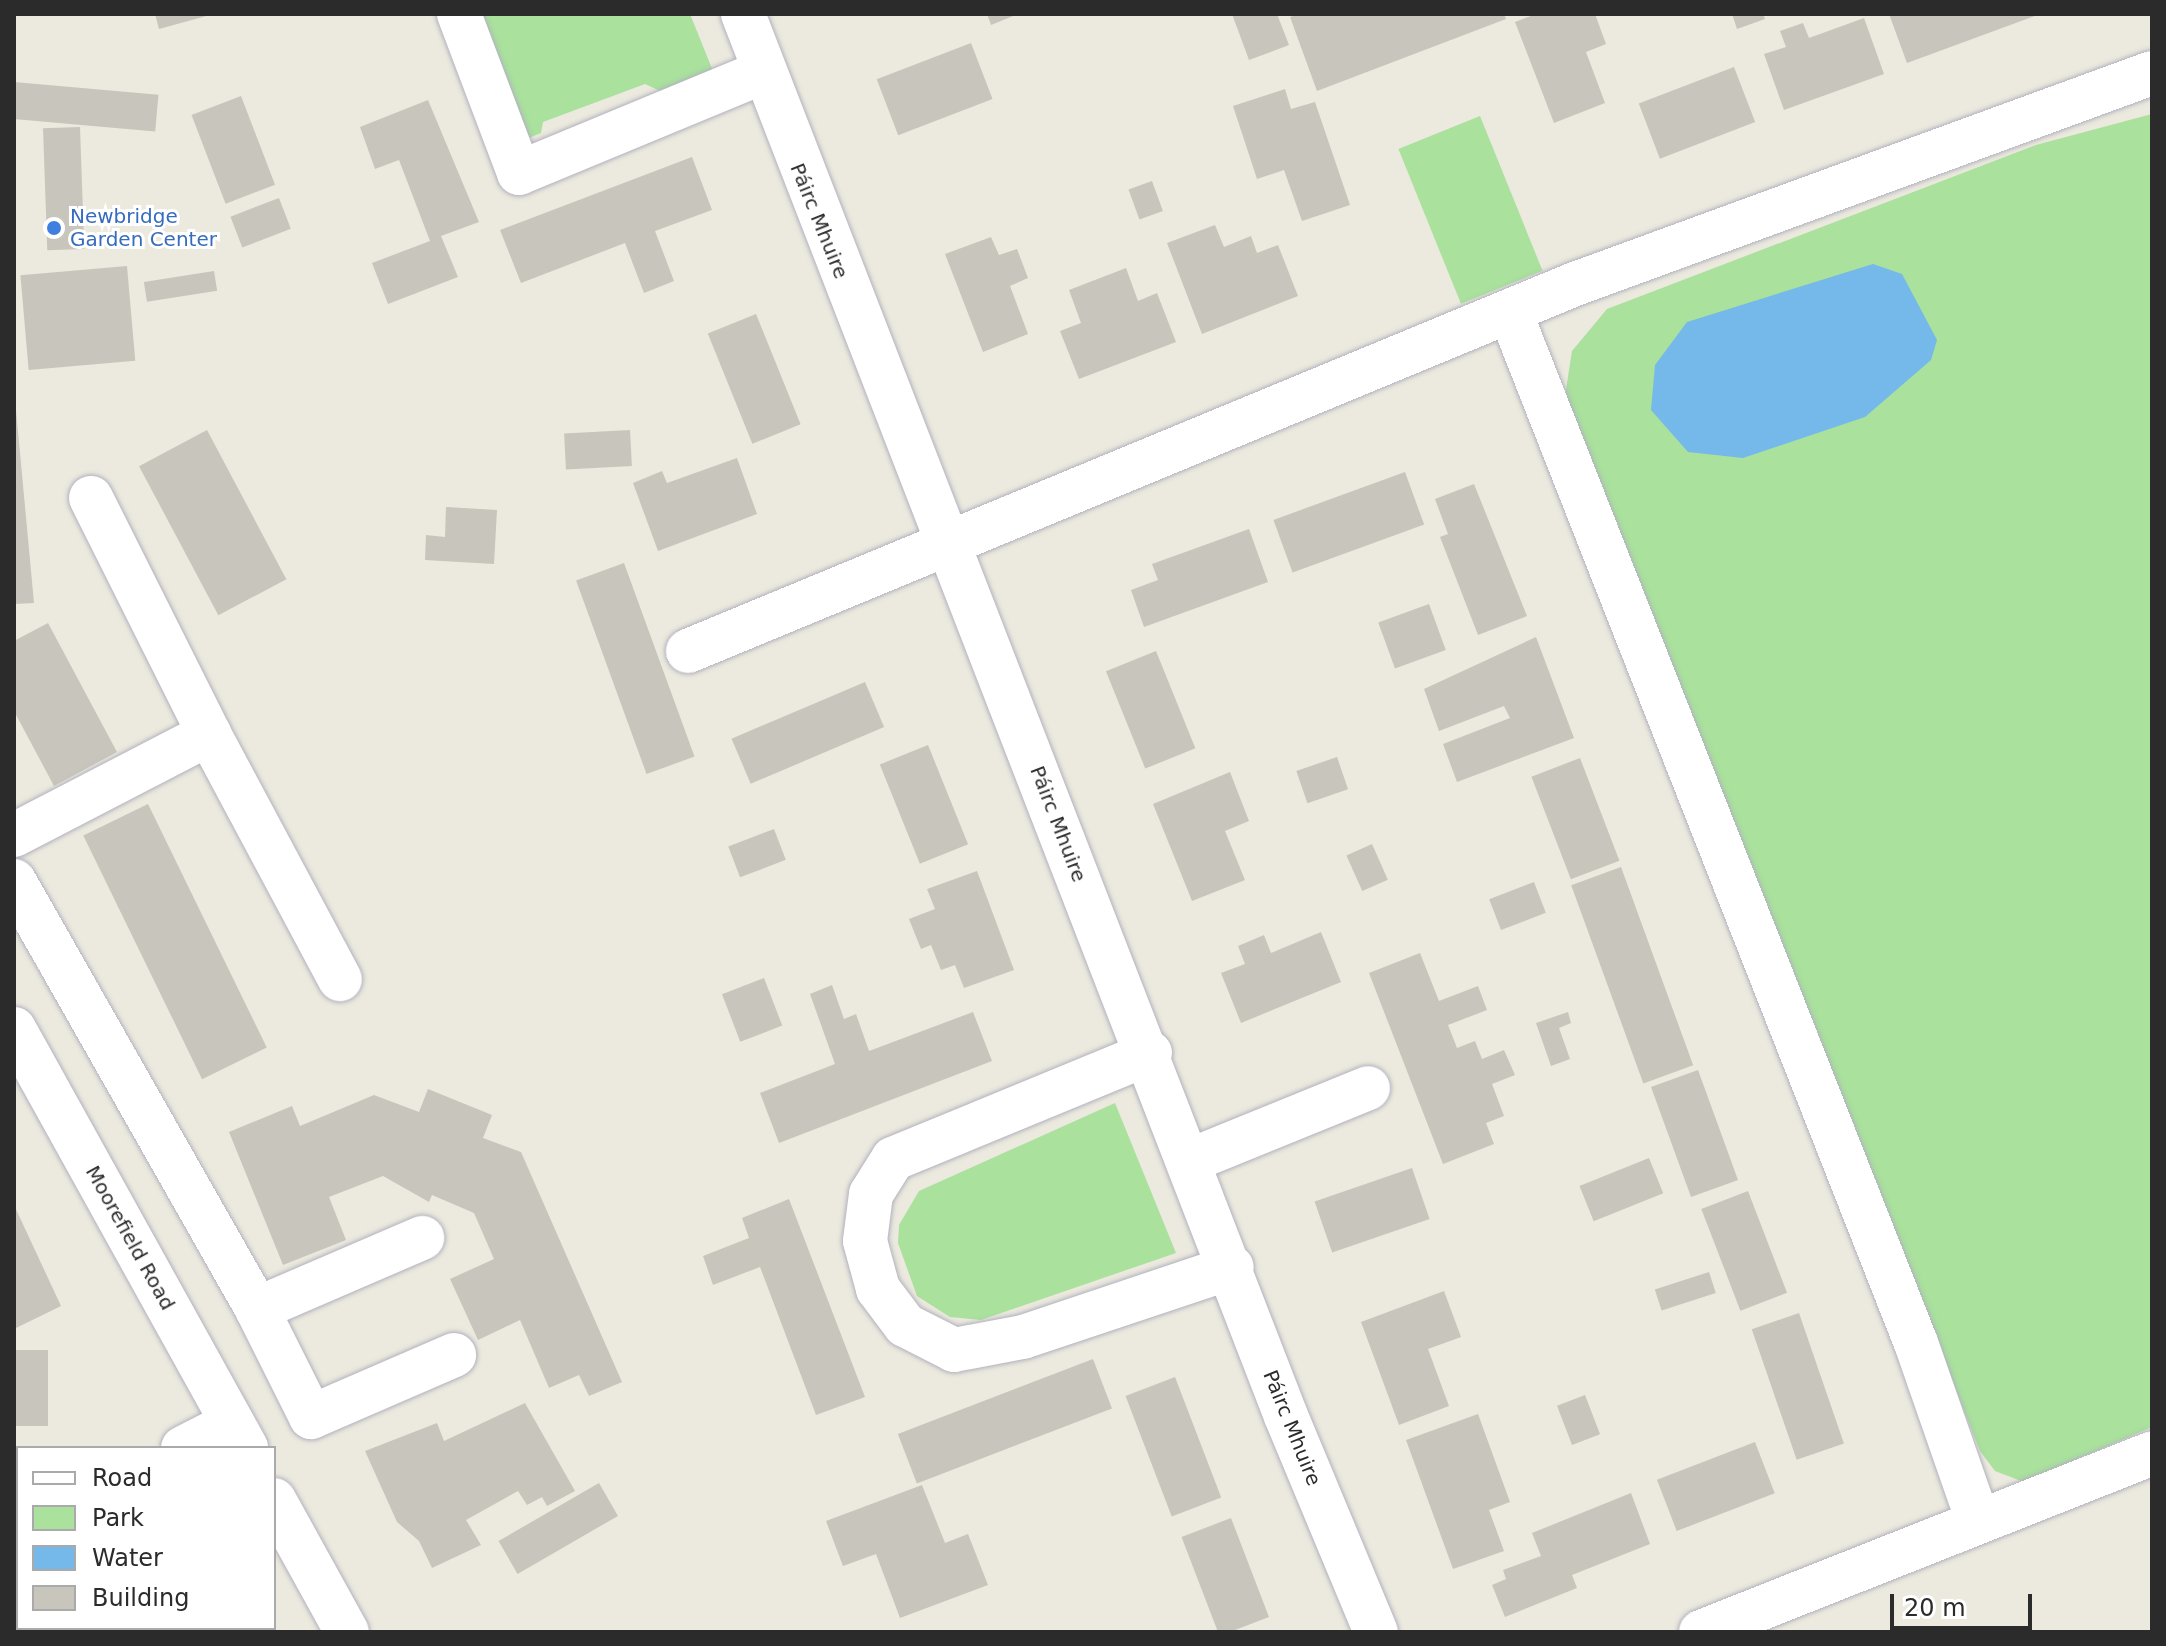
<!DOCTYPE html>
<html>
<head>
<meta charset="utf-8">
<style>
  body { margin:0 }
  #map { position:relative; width:2166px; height:1646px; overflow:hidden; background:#ece9de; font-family:"DejaVu Sans",sans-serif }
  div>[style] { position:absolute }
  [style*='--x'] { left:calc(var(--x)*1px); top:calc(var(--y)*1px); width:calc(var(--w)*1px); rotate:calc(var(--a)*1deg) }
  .green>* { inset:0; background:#a9e19d; transform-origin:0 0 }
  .water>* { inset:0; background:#75b8ea }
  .building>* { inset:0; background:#c8c5bd; transform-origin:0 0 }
  .roads { filter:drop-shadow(0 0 2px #b1b2be) drop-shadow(0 0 2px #b1b2be) }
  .minor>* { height:44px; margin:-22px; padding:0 22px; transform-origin:22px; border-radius:22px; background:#fff }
  .dots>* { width:22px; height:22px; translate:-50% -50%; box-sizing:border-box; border:4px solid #fff; border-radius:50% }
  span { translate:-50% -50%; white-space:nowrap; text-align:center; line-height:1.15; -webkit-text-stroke:6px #fff; paint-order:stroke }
  .shop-label { font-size:20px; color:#366cbe }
  .left { translate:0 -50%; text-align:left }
  .street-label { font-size:20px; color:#2b2b2b }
  .frame { position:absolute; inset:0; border:16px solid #2b2b2b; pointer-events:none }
  .legend { position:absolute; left:16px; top:1446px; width:260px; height:184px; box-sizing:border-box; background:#fff; border:2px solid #aaa; margin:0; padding:10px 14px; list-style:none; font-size:24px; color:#2b2b2b }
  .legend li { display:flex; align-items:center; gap:16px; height:40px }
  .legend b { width:40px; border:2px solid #aaa }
  .scale { position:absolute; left:1890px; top:1594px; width:142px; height:36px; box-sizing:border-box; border:4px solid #2b2b2b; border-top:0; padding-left:10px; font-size:24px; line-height:28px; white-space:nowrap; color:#2b2b2b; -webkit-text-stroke:6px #fff; paint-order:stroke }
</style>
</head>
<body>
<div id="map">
  <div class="green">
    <div style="clip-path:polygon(476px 14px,690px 14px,715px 76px,669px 95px,645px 84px,543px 122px,541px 133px,526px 139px)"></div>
    <div style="clip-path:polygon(2152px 114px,2152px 1427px,2024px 1482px,1995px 1471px,1980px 1451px,1564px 402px,1572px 351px,1607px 309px,2036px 145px)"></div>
    <div style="left:1480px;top:116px;width:167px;height:88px;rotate:68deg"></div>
    <div style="clip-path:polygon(1115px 1103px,1176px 1253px,981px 1320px,950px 1317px,917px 1296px,898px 1243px,899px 1225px,919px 1191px)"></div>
  </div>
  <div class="water">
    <div style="clip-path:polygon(1873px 264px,1902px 274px,1937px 340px,1931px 360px,1865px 417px,1743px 458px,1688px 452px,1651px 410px,1655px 365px,1687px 322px)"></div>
  </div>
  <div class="building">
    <div style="clip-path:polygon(155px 14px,210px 14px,210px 15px,159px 29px)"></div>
    <div style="clip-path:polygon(987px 14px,1018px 14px,991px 25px)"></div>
    <div style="clip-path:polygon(1232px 14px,1277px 14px,1289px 45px,1249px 60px)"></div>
    <div style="clip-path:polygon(1299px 14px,1504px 14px,1506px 19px,1317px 91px,1290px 17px)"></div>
    <div style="clip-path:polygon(1536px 14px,1595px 14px,1606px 44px,1586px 52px,1605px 103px,1554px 123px,1515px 22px)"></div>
    <div style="clip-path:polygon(1732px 14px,1763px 14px,1765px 19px,1737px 29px)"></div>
    <div style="clip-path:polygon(1889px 14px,2040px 14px,1907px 63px)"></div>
    <div style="clip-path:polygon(1864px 18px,1884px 74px,1784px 110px,1764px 54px,1786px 47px,1780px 31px,1803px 23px,1809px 38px)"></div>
    <div style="left:971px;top:43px;width:60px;height:101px;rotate:69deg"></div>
    <div style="left:1734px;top:67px;width:59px;height:102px;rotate:69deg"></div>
    <div style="left:14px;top:82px;width:145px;height:37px;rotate:5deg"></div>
    <div style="clip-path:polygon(1285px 89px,1291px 109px,1315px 102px,1350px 205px,1302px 221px,1284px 170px,1257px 179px,1233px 106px)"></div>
    <div style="left:241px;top:96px;width:95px;height:53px;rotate:69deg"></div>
    <div style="clip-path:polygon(428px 100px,479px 222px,441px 236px,458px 277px,388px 304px,372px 263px,430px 241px,399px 160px,375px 169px,360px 127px)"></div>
    <div style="left:80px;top:127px;width:122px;height:37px;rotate:88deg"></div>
    <div style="clip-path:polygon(692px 157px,712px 210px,655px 231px,674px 281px,644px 293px,625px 243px,521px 283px,500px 230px)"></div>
    <div style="left:1152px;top:181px;width:32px;height:25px;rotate:70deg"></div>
    <div style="left:279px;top:198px;width:33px;height:52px;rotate:69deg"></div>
    <div style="clip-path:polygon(1215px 225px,1224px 247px,1251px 236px,1257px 253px,1278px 245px,1298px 296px,1202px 334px,1167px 243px)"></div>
    <div style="clip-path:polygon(991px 237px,999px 255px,1017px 249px,1028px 278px,1010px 286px,1028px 334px,983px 352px,945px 254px)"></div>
    <div style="left:127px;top:266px;width:95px;height:107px;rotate:85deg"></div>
    <div style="clip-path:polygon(1126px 268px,1138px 301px,1157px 293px,1176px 342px,1079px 379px,1060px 331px,1081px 323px,1069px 290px)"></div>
    <div style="left:214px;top:271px;width:20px;height:71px;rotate:81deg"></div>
    <div style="left:756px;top:314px;width:119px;height:52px;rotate:68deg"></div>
    <div style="clip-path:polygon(16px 410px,34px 603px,14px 604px,14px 411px)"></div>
    <div style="left:207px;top:430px;width:169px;height:77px;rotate:62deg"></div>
    <div style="left:630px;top:430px;width:36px;height:66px;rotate:87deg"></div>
    <div style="clip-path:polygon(737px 458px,757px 514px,658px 551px,633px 483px,662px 471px,667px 483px)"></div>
    <div style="left:1405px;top:472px;width:56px;height:140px;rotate:70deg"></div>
    <div style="clip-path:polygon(1474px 484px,1527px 616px,1478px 635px,1440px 537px,1448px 534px,1435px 499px)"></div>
    <div style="clip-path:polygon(446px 507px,497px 510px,494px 564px,425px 560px,426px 535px,445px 537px)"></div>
    <div style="clip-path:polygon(1249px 529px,1268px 582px,1144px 627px,1131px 590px,1158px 580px,1152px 564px)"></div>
    <div style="left:624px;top:563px;width:206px;height:51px;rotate:70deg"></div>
    <div style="left:1429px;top:604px;width:49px;height:54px;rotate:70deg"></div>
    <div style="clip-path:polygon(48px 623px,117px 752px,54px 786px,14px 711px,14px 641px)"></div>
    <div style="clip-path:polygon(1536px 637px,1574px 738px,1457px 782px,1443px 744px,1510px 718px,1504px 706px,1439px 731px,1424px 689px)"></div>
    <div style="left:1156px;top:651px;width:105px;height:54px;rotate:68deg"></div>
    <div style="left:865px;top:682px;width:49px;height:145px;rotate:67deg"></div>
    <div style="left:928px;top:745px;width:107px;height:52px;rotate:68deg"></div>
    <div style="left:1337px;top:757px;width:34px;height:43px;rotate:71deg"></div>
    <div style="left:1580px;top:758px;width:110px;height:52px;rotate:69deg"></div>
    <div style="clip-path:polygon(1230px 772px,1249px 821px,1225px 831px,1245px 880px,1192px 901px,1153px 804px)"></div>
    <div style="left:148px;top:804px;width:271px;height:72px;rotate:64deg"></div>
    <div style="left:774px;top:829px;width:33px;height:49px;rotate:69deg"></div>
    <div style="left:1372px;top:844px;width:39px;height:28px;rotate:66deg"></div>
    <div style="left:1621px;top:867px;width:211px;height:53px;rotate:70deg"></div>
    <div style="clip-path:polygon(977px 871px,1014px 970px,964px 988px,955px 965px,941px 970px,931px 945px,921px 949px,909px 919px,935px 909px,927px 889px)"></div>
    <div style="left:1534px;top:882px;width:33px;height:48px;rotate:69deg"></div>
    <div style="clip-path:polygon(1321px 932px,1341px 982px,1241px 1023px,1221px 973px,1245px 964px,1238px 946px,1264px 935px,1271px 953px)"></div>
    <div style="clip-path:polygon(1420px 953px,1439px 1001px,1478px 986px,1487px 1010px,1448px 1025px,1457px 1048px,1475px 1041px,1482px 1059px,1504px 1050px,1515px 1075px,1492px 1084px,1504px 1116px,1486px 1123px,1494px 1144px,1443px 1164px,1369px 973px)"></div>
    <div style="left:764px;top:978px;width:51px;height:45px;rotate:69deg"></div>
    <div style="clip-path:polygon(832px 985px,844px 1019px,856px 1014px,869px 1051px,973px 1012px,992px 1061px,779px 1143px,760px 1093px,835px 1064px,810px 994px)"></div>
    <div style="clip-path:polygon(1568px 1012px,1571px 1023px,1559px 1028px,1570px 1059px,1551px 1066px,1536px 1023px)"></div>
    <div style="left:1698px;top:1070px;width:117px;height:50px;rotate:70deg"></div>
    <div style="clip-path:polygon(428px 1089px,492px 1115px,483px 1138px,521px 1152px,622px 1382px,589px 1396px,579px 1375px,549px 1388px,520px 1320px,478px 1340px,450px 1279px,494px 1259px,474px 1213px,432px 1195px,429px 1202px,383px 1176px,329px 1197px,346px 1240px,283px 1265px,229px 1132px,292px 1106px,300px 1126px,374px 1095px,419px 1112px)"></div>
    <div style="left:1649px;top:1158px;width:38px;height:75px;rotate:68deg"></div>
    <div style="left:1412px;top:1168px;width:54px;height:103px;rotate:71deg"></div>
    <div style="left:1748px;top:1191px;width:109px;height:50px;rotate:69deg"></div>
    <div style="clip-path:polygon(789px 1199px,865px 1397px,816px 1415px,760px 1267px,713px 1285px,703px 1256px,749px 1238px,742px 1218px)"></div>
    <div style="clip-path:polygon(14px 1205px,61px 1306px,16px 1328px,14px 1324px)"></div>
    <div style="left:1709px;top:1272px;width:22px;height:57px;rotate:72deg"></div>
    <div style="clip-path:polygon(1444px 1291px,1461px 1337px,1428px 1349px,1449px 1406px,1399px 1425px,1361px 1322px)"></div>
    <div style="left:1799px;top:1313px;width:138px;height:50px;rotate:71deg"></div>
    <div style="left:14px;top:1350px;width:34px;height:76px"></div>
    <div style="left:1093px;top:1359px;width:53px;height:209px;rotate:69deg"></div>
    <div style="left:1175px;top:1377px;width:129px;height:53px;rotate:69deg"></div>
    <div style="left:1585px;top:1395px;width:42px;height:30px;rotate:69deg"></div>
    <div style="clip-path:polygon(525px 1403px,575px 1491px,547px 1506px,542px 1497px,527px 1505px,518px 1491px,466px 1520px,481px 1545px,432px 1568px,419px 1541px,397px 1522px,365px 1451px,437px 1423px,444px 1441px)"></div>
    <div style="clip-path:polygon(1478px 1414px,1510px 1502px,1489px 1510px,1504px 1551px,1453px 1569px,1406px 1440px)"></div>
    <div style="left:1755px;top:1442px;width:55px;height:105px;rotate:69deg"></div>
    <div style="left:599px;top:1483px;width:38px;height:116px;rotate:60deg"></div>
    <div style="clip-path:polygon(922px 1485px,945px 1543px,968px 1534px,988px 1585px,900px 1618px,876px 1554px,843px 1566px,826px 1521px)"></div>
    <div style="clip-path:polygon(1631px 1493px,1650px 1544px,1572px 1575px,1577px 1588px,1505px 1617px,1492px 1585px,1506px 1579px,1503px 1570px,1541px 1556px,1532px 1533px)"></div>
    <div style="left:1231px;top:1518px;width:106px;height:53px;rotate:69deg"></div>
    <div style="left:43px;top:1628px;width:204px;height:8px"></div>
  </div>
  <div class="roads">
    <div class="minor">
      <div style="--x:459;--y:14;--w:170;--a:69.3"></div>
      <div style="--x:519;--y:173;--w:264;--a:-22.5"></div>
      <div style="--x:743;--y:14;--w:1503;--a:68.83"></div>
      <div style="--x:1286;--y:1416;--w:234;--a:67.4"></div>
      <div style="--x:1510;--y:312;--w:1108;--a:68.51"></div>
      <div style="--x:1916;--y:1343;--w:188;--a:70.8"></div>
      <div style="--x:91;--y:498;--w:264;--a:63.4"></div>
      <div style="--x:688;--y:651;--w:960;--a:-22.48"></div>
      <div style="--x:1575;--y:284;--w:614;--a:-20.09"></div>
      <div style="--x:14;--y:835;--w:220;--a:-27.4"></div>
      <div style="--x:209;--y:734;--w:278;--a:61.9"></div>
      <div style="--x:14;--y:881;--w:492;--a:60.4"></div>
      <div style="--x:257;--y:1309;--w:121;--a:63.4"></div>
      <div style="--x:311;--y:1417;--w:156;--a:-23.4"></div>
      <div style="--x:14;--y:1029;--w:479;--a:61"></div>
      <div style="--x:1150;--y:1053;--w:278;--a:157.6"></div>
      <div style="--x:893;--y:1159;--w:41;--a:122.2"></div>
      <div style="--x:871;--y:1194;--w:47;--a:97.3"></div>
      <div style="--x:865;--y:1241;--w:50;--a:74.8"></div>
      <div style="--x:878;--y:1289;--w:45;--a:53.1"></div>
      <div style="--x:905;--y:1325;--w:55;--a:27"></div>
      <div style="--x:954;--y:1350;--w:70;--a:-10.7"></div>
      <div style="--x:1023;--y:1337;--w:220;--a:-18.5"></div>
      <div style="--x:1191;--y:1160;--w:191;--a:-22.1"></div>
      <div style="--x:257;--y:1309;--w:180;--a:-23.3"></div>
      <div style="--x:183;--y:1448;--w:55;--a:-27"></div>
      <div style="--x:274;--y:1500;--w:151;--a:61.1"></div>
      <div style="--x:14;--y:1539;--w:4;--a:-14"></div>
      <div style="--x:14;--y:1608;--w:37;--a:-84"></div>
      <div style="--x:1701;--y:1632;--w:485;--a:-21.6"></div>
    </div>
  </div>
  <div class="dots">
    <div style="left:54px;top:228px;background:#3f7fe0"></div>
  </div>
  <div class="shop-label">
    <span class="left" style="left:70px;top:228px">Newbridge<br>Garden Center</span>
  </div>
  <div class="street-label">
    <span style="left:819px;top:221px;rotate:68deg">Páirc Mhuire</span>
    <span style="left:1058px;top:824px;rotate:69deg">Páirc Mhuire</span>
    <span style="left:130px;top:1238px;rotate:61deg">Moorefield Road</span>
    <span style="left:1292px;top:1428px;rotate:68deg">Páirc Mhuire</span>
  </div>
  <div class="frame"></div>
  <ul class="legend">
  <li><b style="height:10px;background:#fff"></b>Road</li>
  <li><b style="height:22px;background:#a9e19d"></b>Park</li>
  <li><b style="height:22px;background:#75b8ea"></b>Water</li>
  <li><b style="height:22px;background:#c8c5bd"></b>Building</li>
  </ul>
  <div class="scale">20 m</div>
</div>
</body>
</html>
